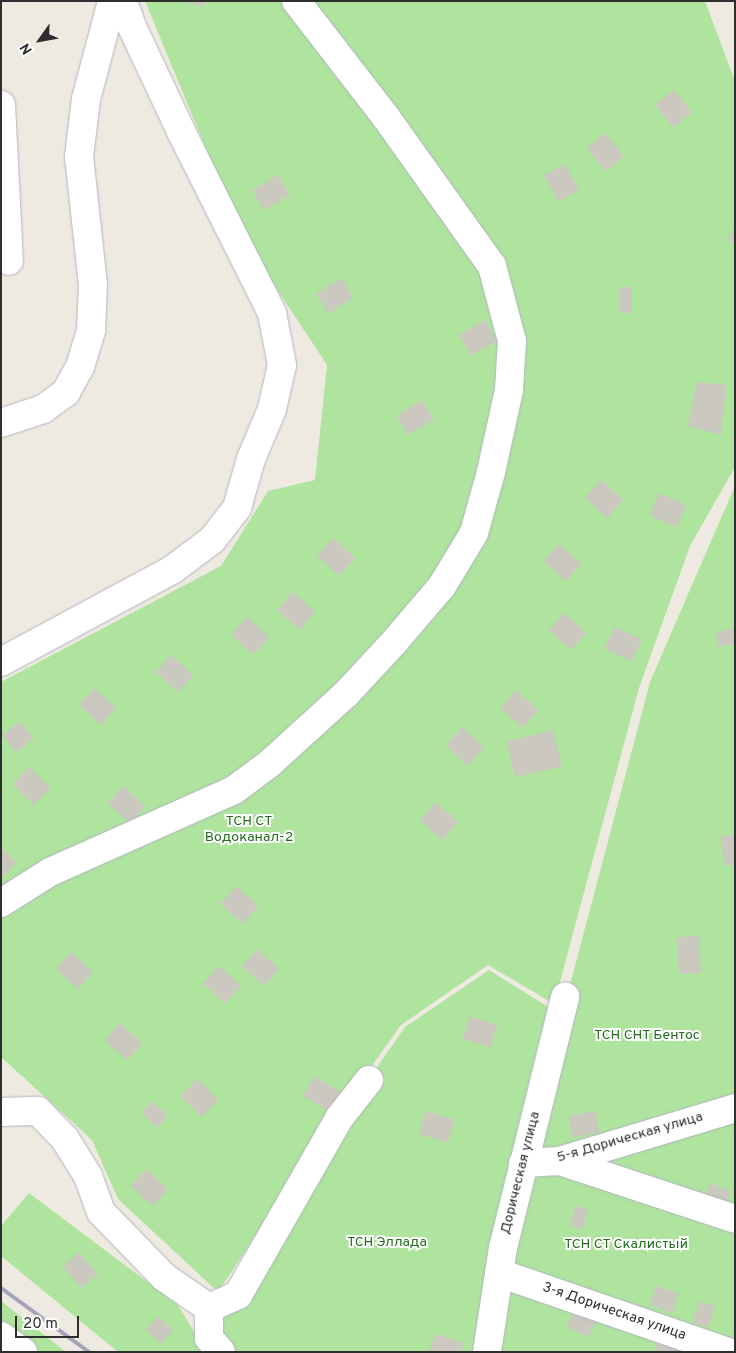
<!DOCTYPE html>
<html>
<head>
<meta charset="utf-8">
<style>
  body { margin:0 }
  #map { position:relative; width:736px; height:1353px; overflow:hidden; background:#efeae1; font-family:Overpass,sans-serif }
  div>[style] { position:absolute }
  [style*='--x'] { left:calc(var(--x)*1px); top:calc(var(--y)*1px); width:calc(var(--w)*1px); rotate:calc(var(--a)*1deg) }
  .green>* { inset:0; background:#aee49e }
  .building>* { inset:0; background:#cbc8bf; transform-origin:0 0 }
  .roads { filter:drop-shadow(0 0 1px #b4b5c1) drop-shadow(0 0 1px #b4b5c1) }
  .minor>* { height:28px; margin:-14px; padding:0 14px; transform-origin:14px; border-radius:14px; background:#fff }
  .rail>* { height:4px; margin:-2px; padding:0 2px; transform-origin:2px; border-radius:2px; background:#a3a4b8 }
  span { translate:-50% -50%; white-space:nowrap; text-align:center; line-height:1.15; -webkit-text-stroke:4px #fff; paint-order:stroke }
  .park-label { font-size:14px; color:#236d1c }
  .street-label { font-size:14px; color:#2e2e2e }
  .frame { position:absolute; inset:0; border:2px solid #2e2e2e; pointer-events:none }
  .north { position:absolute; left:15px; top:15px; width:50px; height:50px; -webkit-text-stroke:4px #fff; paint-order:stroke; rotate:238deg; font-size:14px; font-weight:700; line-height:20px; text-align:center; color:#2e2e2e }
  .north::after { content:''; display:block; margin:auto; width:18px; height:22px; background:#2e2e2e; clip-path:polygon(50% 0,100% 100%,50% 72%,0 100%) }
  .scale { position:absolute; left:15px; top:1316px; width:64px; height:22px; box-sizing:border-box; border:2px solid #2e2e2e; border-top:0; padding-left:6px; font-size:15px; line-height:18px; white-space:nowrap; color:#2e2e2e; -webkit-text-stroke:4px #fff; paint-order:stroke }
</style>
</head>
<body>
<div id="map">
  <div class="green">
    <div style="clip-path:polygon(145px 1px,705px 1px,735px 81px,735px 467px,690px 546px,639px 688px,554px 1004px,488px 965px,401px 1025px,319px 1140px,218px 1292px,118px 1199px,92px 1140px,1px 1057px,1px 682px,221px 566px,268px 491px,315px 480px,327px 365px,242px 236px)"></div>
    <div style="clip-path:polygon(735px 486px,735px 1352px,489px 1352px,523px 1163px,650px 682px)"></div>
    <div style="clip-path:polygon(489px 970px,553px 1010px,479px 1352px,233px 1352px,218px 1338px,219px 1309px,289px 1193px,405px 1027px)"></div>
    <div style="clip-path:polygon(29px 1193px,178px 1305px,206px 1352px,118px 1352px,1px 1256px,1px 1226px)"></div>
    <div style="clip-path:polygon(1px 1301px,66px 1352px,1px 1352px)"></div>
  </div>
  <div class="building">
    <div style="clip-path:polygon(180px 1px,205px 1px,204px 7px)"></div>
    <div style="left:674px;top:90px;width:29px;height:24px;rotate:52deg"></div>
    <div style="left:605px;top:133px;width:30px;height:24px;rotate:50deg"></div>
    <div style="left:565px;top:164px;width:30px;height:24px;rotate:62deg"></div>
    <div style="left:278px;top:175px;width:23px;height:30px;rotate:59deg"></div>
    <div style="clip-path:polygon(735px 231px,735px 247px,727px 237px)"></div>
    <div style="left:342px;top:278px;width:23px;height:30px;rotate:59deg"></div>
    <div style="left:619px;top:287px;width:13px;height:26px"></div>
    <div style="left:485px;top:320px;width:24px;height:30px;rotate:60deg"></div>
    <div style="clip-path:polygon(697px 382px,726px 385px,721px 435px,688px 426px)"></div>
    <div style="left:422px;top:400px;width:23px;height:30px;rotate:59deg"></div>
    <div style="left:601px;top:480px;width:30px;height:24px;rotate:42deg"></div>
    <div style="left:659px;top:493px;width:30px;height:24px;rotate:24deg"></div>
    <div style="left:333px;top:538px;width:30px;height:24px;rotate:42deg"></div>
    <div style="left:559px;top:544px;width:30px;height:23px;rotate:42deg"></div>
    <div style="left:293px;top:592px;width:30px;height:24px;rotate:42deg"></div>
    <div style="left:564px;top:613px;width:30px;height:23px;rotate:42deg"></div>
    <div style="left:247px;top:617px;width:30px;height:24px;rotate:42deg"></div>
    <div style="left:614px;top:627px;width:30px;height:24px;rotate:24deg"></div>
    <div style="clip-path:polygon(735px 628px,735px 644px,718px 647px,716px 632px)"></div>
    <div style="left:171px;top:655px;width:30px;height:23px;rotate:42deg"></div>
    <div style="left:94px;top:688px;width:30px;height:23px;rotate:42deg"></div>
    <div style="left:516px;top:690px;width:30px;height:24px;rotate:41deg"></div>
    <div style="left:20px;top:721px;width:22px;height:23px;rotate:51deg"></div>
    <div style="left:462px;top:727px;width:30px;height:25px;rotate:42deg"></div>
    <div style="left:553px;top:730px;width:37px;height:48px;rotate:76deg"></div>
    <div style="left:29px;top:767px;width:30px;height:24px;rotate:44deg"></div>
    <div style="left:123px;top:786px;width:30px;height:23px;rotate:42deg"></div>
    <div style="left:436px;top:802px;width:30px;height:24px;rotate:42deg"></div>
    <div style="clip-path:polygon(735px 834px,735px 864px,725px 866px,720px 837px)"></div>
    <div style="clip-path:polygon(1px 847px,17px 863px,1px 878px)"></div>
    <div style="left:236px;top:886px;width:30px;height:24px;rotate:42deg"></div>
    <div style="left:699px;top:936px;width:37px;height:22px;rotate:87deg"></div>
    <div style="left:257px;top:949px;width:30px;height:23px;rotate:42deg"></div>
    <div style="left:71px;top:952px;width:30px;height:23px;rotate:42deg"></div>
    <div style="left:219px;top:966px;width:30px;height:24px;rotate:42deg"></div>
    <div style="left:470px;top:1016px;width:29px;height:24px;rotate:18deg"></div>
    <div style="left:120px;top:1023px;width:30px;height:23px;rotate:42deg"></div>
    <div style="left:315px;top:1076px;width:31px;height:23px;rotate:32deg"></div>
    <div style="left:197px;top:1079px;width:30px;height:24px;rotate:44deg"></div>
    <div style="left:153px;top:1101px;width:22px;height:16px;rotate:47deg"></div>
    <div style="left:426px;top:1111px;width:30px;height:24px;rotate:17deg"></div>
    <div style="left:596px;top:1111px;width:22px;height:28px;rotate:80deg"></div>
    <div style="left:146px;top:1169px;width:30px;height:23px;rotate:42deg"></div>
    <div style="left:710px;top:1183px;width:23px;height:15px;rotate:23deg"></div>
    <div style="left:575px;top:1206px;width:13px;height:20px;rotate:13deg"></div>
    <div style="left:79px;top:1252px;width:29px;height:22px;rotate:49deg"></div>
    <div style="left:656px;top:1286px;width:24px;height:20px;rotate:19deg"></div>
    <div style="left:699px;top:1301px;width:17px;height:22px;rotate:17deg"></div>
    <div style="left:575px;top:1309px;width:24px;height:20px;rotate:24deg"></div>
    <div style="left:158px;top:1316px;width:21px;height:18px;rotate:43deg"></div>
    <div style="clip-path:polygon(435px 1334px,464px 1343px,461px 1352px,429px 1352px)"></div>
    <div style="clip-path:polygon(658px 1341px,677px 1349px,676px 1352px,654px 1352px)"></div>
  </div>
  <div class="roads">
    <div class="minor">
      <div style="--x:1;--y:105;--w:156;--a:87.1"></div>
      <div style="--x:1;--y:423;--w:44;--a:-18.4"></div>
      <div style="--x:43;--y:409;--w:29;--a:-36"></div>
      <div style="--x:66;--y:392;--w:29;--a:-61"></div>
      <div style="--x:80;--y:367;--w:39;--a:-73"></div>
      <div style="--x:91;--y:330;--w:45;--a:-87.5"></div>
      <div style="--x:93;--y:285;--w:129;--a:-96.2"></div>
      <div style="--x:79;--y:157;--w:58;--a:-83.1"></div>
      <div style="--x:86;--y:99;--w:101;--a:-75.1"></div>
      <div style="--x:1;--y:662;--w:194;--a:-28.3"></div>
      <div style="--x:172;--y:570;--w:50;--a:-36.9"></div>
      <div style="--x:212;--y:540;--w:41;--a:-52"></div>
      <div style="--x:237;--y:508;--w:51;--a:-74.1"></div>
      <div style="--x:251;--y:459;--w:54;--a:-67.2"></div>
      <div style="--x:272;--y:409;--w:45;--a:-77.2"></div>
      <div style="--x:282;--y:365;--w:53;--a:-100.9"></div>
      <div style="--x:272;--y:313;--w:203;--a:-116.6"></div>
      <div style="--x:181;--y:131;--w:115;--a:-115.2"></div>
      <div style="--x:132;--y:27;--w:28;--a:-109"></div>
      <div style="--x:1;--y:903;--w:58;--a:-32.3"></div>
      <div style="--x:50;--y:872;--w:201;--a:-24"></div>
      <div style="--x:234;--y:790;--w:44;--a:-36.6"></div>
      <div style="--x:269;--y:764;--w:104;--a:-42.3"></div>
      <div style="--x:346;--y:694;--w:72;--a:-47.2"></div>
      <div style="--x:395;--y:641;--w:72;--a:-49.5"></div>
      <div style="--x:442;--y:586;--w:62;--a:-58.9"></div>
      <div style="--x:474;--y:533;--w:63;--a:-74.4"></div>
      <div style="--x:491;--y:472;--w:84;--a:-77.6"></div>
      <div style="--x:509;--y:390;--w:49;--a:-86.5"></div>
      <div style="--x:512;--y:341;--w:78;--a:-104.9"></div>
      <div style="--x:492;--y:266;--w:184;--a:-125.5"></div>
      <div style="--x:385;--y:116;--w:145;--a:-127.7"></div>
      <div style="--x:1;--y:1112;--w:37;--a:-2"></div>
      <div style="--x:38;--y:1111;--w:39;--a:46"></div>
      <div style="--x:65;--y:1139;--w:44;--a:58.1"></div>
      <div style="--x:88;--y:1176;--w:38;--a:70"></div>
      <div style="--x:101;--y:1212;--w:91;--a:45.9"></div>
      <div style="--x:164;--y:1277;--w:55;--a:34.6"></div>
      <div style="--x:209;--y:1308;--w:30;--a:90"></div>
      <div style="--x:209;--y:1338;--w:18;--a:49"></div>
      <div style="--x:560;--y:1161;--w:184;--a:18.3"></div>
      <div style="--x:523;--y:1163;--w:37;--a:-3"></div>
      <div style="--x:560;--y:1161;--w:183;--a:-16.8"></div>
      <div style="--x:499;--y:1273;--w:243;--a:19"></div>
      <div style="--x:209;--y:1308;--w:32;--a:-24"></div>
      <div style="--x:238;--y:1295;--w:205;--a:-60.2"></div>
      <div style="--x:340;--y:1117;--w:47;--a:-51.9"></div>
      <div style="--x:1;--y:1336;--w:27;--a:36"></div>
      <div style="--x:487;--y:1352;--w:105;--a:-81.3"></div>
      <div style="--x:503;--y:1248;--w:259;--a:-76.1"></div>
    </div>
  </div>
  <div class="rail">
    <div style="--x:1;--y:1288;--w:109;--a:36"></div>
  </div>
  <div class="park-label">
    <span style="left:249px;top:830px">ТСН СТ<br>Водоканал-2</span>
    <span style="left:647px;top:1036px">ТСН СНТ Бентос</span>
    <span style="left:387px;top:1243px">ТСН Эллада</span>
    <span style="left:626px;top:1245px">ТСН СТ Скалистый</span>
  </div>
  <div class="street-label">
    <span style="left:630px;top:1138px;rotate:-16deg">5-я Дорическая улица</span>
    <span style="left:521px;top:1173px;rotate:-76deg">Дорическая улица</span>
    <span style="left:614px;top:1312px;rotate:19deg">3-я Дорическая улица</span>
  </div>
  <div class="frame"></div>
  <div class="north">N</div>
  <div class="scale">20 m</div>
</div>
</body>
</html>
